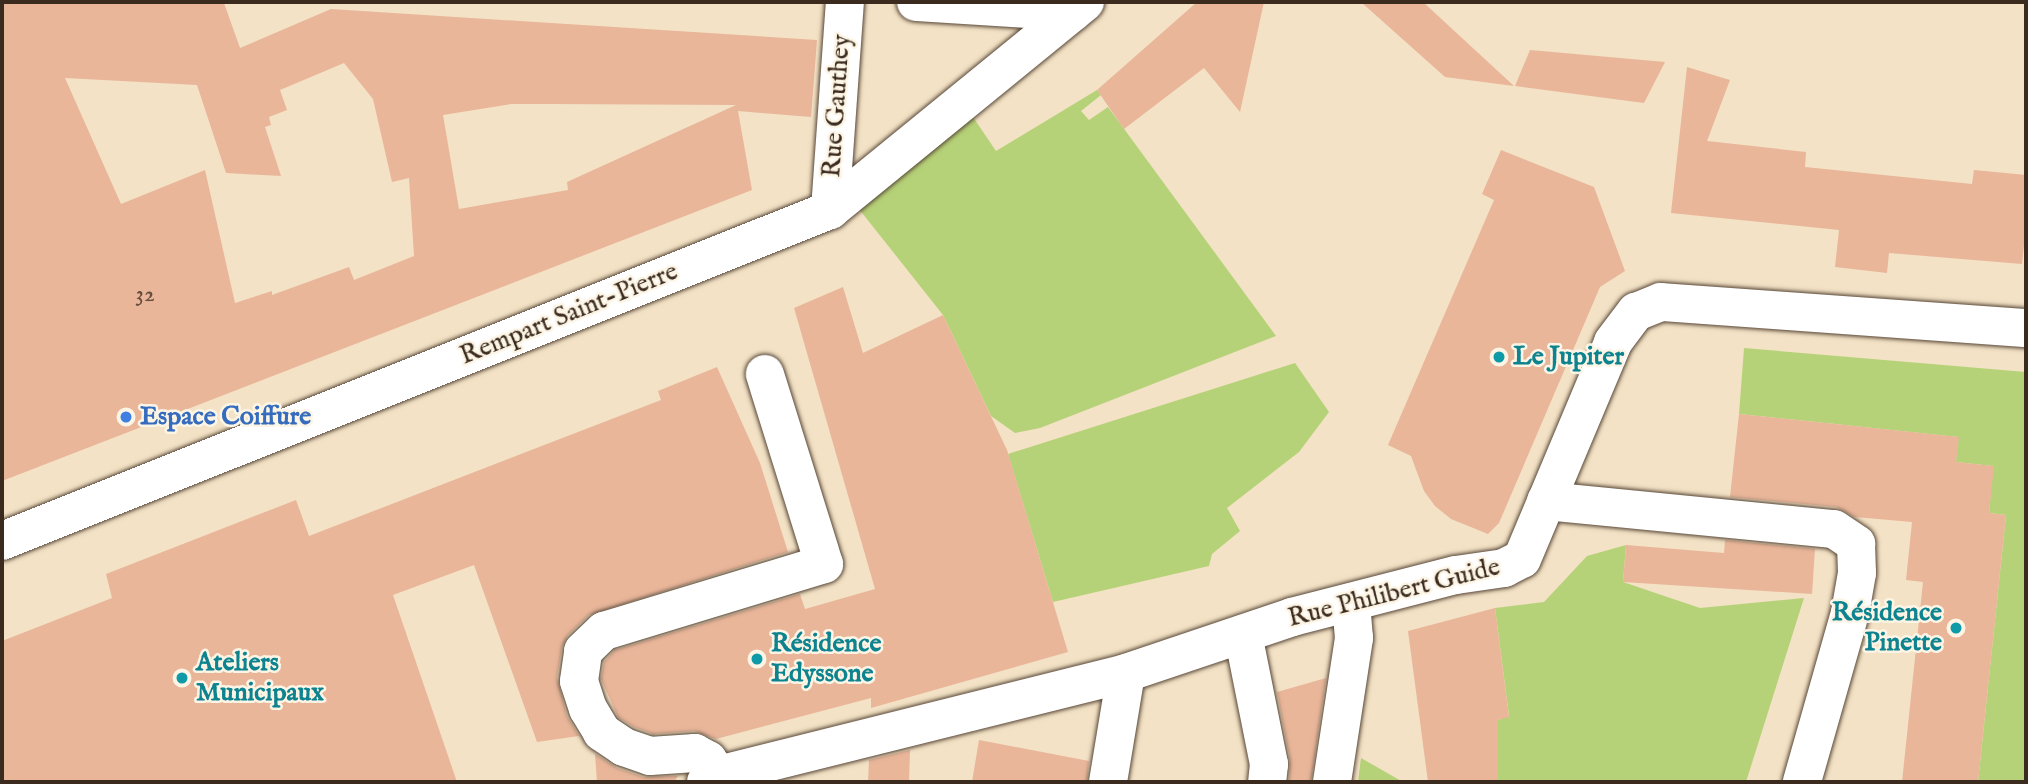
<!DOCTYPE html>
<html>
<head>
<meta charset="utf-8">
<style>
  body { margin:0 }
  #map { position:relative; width:2028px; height:784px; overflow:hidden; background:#f3e2c5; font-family:"IM FELL English",serif }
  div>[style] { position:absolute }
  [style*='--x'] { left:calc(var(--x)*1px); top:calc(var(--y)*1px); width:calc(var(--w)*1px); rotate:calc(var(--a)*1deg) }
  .green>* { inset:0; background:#b6d278 }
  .building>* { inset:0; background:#e9b69a }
  .roads { filter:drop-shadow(0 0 2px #574637) drop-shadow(0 0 2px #574637) }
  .minor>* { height:38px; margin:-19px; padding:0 19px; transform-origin:19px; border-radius:19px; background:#fff }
  .dots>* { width:19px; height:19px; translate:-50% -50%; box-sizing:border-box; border:4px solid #fcf5e5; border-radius:50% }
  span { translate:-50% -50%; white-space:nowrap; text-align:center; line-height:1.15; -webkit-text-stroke:5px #fcf5e5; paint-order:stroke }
  .number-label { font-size:23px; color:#664d3d }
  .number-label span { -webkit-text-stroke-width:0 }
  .street-label { font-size:26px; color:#3b2a1e }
  .culture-label { font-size:26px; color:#0d838f; font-weight:700 }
  .left { translate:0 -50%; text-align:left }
  .right { translate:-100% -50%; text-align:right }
  .shop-label { font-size:26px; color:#366cbe; font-weight:700 }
  .frame { position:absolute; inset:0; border:4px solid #3b2a1e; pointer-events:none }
</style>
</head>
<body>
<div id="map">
  <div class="green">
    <div style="clip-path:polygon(1097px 90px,1101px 95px,1081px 111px,1089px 120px,1108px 107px,1276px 336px,1040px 428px,1015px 433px,991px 416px,943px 315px,855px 204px,973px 117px,996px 151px)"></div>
    <div style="clip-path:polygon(1744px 348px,2026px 372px,2026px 782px,1978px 782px,2006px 515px,1989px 513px,1993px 466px,1956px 462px,1958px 437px,1739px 414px)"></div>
    <div style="clip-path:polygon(1295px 363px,1329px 412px,1299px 452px,1227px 508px,1240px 531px,1212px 554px,1209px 566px,1053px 602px,1008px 454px)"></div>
    <div style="clip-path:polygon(1626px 545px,1623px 582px,1700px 608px,1804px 598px,1746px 782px,1498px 782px,1498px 720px,1509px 716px,1495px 608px,1544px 602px,1587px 556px)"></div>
    <div style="clip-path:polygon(1361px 758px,1403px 782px,1358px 782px)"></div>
  </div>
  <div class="building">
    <div style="clip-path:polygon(evenodd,2px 2px,224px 3px,240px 48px,331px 9px,817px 40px,811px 117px,738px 111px,752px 190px,2px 481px,2px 2px,344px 63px,373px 99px,392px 182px,409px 178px,414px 256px,354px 280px,349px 267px,272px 295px,272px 291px,235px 303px,205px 170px,121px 204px,65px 78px,197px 85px,226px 173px,281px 176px,265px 127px,271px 125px,269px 117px,287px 110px,280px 90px,344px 63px,2px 2px,511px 104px,550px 104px,736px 105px,567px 182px,568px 190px,459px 209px,443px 115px,511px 104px)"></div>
    <div style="clip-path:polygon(1197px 2px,1264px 2px,1240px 112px,1204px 68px,1124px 129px,1097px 90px)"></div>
    <div style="clip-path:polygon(1361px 2px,1423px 2px,1514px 86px,1445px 77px)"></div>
    <div style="clip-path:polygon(1530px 50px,1665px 62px,1644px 103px,1515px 86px)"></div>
    <div style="clip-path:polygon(1687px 67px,1730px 80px,1707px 141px,1806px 152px,1805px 167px,1972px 184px,1974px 170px,2026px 175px,2026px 226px,2022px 264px,1889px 253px,1887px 273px,1835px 267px,1839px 230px,1671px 213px)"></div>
    <div style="clip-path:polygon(1501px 150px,1594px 187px,1625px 271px,1600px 287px,1499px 523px,1488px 534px,1451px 519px,1435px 506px,1424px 491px,1411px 456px,1388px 445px,1494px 200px,1482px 194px)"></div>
    <div style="clip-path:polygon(843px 287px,863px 353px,943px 315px,1007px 450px,1068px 652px,871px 708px,871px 698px,716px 739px,694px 731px,653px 734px,634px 727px,618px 717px,601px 679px,604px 662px,615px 650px,800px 594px,805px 609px,875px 589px,794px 308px)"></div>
    <div style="clip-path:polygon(717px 367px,760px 463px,788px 552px,589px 615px,568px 635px,562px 647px,557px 678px,567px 716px,579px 736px,537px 742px,474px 565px,393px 595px,457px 782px,2px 782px,2px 641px,112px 598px,106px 574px,296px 500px,309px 536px,661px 400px,658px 391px)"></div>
    <div style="clip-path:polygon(1739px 414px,1959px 437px,1956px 462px,1994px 466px,1989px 513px,2006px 515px,1978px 782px,1902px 782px,1923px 582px,1906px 580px,1912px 522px,1855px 517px,1836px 507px,1730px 497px)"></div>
    <div style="clip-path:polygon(1725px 540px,1815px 549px,1812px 594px,1623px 582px,1626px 545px,1724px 553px)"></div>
    <div style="clip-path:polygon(1495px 608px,1509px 717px,1498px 720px,1498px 782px,1428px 782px,1408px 631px)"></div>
    <div style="clip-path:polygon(1326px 678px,1311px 782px,1289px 782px,1290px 760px,1277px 692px)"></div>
    <div style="clip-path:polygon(979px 740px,1089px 761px,1087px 782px,972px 782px)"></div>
    <div style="clip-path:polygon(910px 750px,909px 782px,868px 782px,869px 760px)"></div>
    <div style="clip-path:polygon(595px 754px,617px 768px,643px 777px,678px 776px,674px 782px,597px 782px)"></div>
  </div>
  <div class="roads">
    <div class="minor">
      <div style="--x:916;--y:2;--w:157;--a:3.6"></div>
      <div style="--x:830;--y:210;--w:209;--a:-85.9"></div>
      <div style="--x:1546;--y:501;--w:289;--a:5.6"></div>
      <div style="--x:1834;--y:529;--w:27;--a:34"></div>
      <div style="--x:1856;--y:544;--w:29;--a:88"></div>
      <div style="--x:1857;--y:573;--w:41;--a:99.9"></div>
      <div style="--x:1850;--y:613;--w:176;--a:105.9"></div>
      <div style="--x:2;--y:541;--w:892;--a:-21.79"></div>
      <div style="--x:830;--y:210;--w:329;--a:-39.2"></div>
      <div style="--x:1243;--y:634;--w:133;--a:78.7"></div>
      <div style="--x:1269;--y:764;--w:18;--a:96"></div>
      <div style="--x:718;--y:775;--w:18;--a:-124"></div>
      <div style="--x:708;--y:760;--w:15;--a:-152"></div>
      <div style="--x:695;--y:753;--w:45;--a:176.2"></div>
      <div style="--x:650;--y:756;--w:28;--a:-161"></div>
      <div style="--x:624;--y:747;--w:27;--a:-146"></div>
      <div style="--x:602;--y:732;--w:27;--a:-121"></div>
      <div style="--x:588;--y:709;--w:29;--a:-108"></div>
      <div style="--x:579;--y:681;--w:30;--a:-82"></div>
      <div style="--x:583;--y:651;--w:29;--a:-44"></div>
      <div style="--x:604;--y:631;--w:230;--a:-16.9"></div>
      <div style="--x:824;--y:564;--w:199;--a:-107.3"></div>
      <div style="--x:706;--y:782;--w:14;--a:-30"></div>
      <div style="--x:718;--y:775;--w:421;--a:-14"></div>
      <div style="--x:1126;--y:673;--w:175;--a:-18.6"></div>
      <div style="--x:1292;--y:617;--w:169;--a:-14.4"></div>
      <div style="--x:1456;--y:575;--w:49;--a:-8.3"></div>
      <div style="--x:1504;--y:568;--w:20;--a:-27"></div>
      <div style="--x:1522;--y:559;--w:235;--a:-67.2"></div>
      <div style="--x:1613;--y:342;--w:38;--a:-53"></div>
      <div style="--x:1636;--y:312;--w:27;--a:-22"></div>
      <div style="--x:1661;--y:302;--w:366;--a:4.1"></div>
      <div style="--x:1108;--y:782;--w:110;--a:-80.6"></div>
      <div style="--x:1332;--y:782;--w:146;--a:-81.3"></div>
      <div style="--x:1354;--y:638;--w:36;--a:-95"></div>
    </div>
  </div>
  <div class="dots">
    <div style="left:1499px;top:357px;background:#0f9aa8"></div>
    <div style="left:126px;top:417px;background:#3f7fe0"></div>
    <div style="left:1956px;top:628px;background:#0f9aa8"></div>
    <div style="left:757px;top:659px;background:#0f9aa8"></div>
    <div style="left:182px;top:678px;background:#0f9aa8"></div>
  </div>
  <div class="number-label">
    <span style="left:145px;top:295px">32</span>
  </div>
  <div class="street-label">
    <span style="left:837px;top:106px;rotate:-86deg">Rue Gauthey</span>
    <span style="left:569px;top:314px;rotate:-22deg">Rempart Saint-Pierre</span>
    <span style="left:1394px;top:593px;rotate:-14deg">Rue Philibert Guide</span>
  </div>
  <div class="culture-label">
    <span class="left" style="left:1513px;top:357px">Le Jupiter</span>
    <span class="right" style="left:1942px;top:628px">Résidence<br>Pinette</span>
    <span class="left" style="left:771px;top:659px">Résidence<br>Edyssone</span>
    <span class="left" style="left:196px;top:678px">Ateliers<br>Municipaux</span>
  </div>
  <div class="shop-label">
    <span class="left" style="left:140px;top:417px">Espace Coiffure</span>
  </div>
  <div class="frame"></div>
</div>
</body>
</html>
